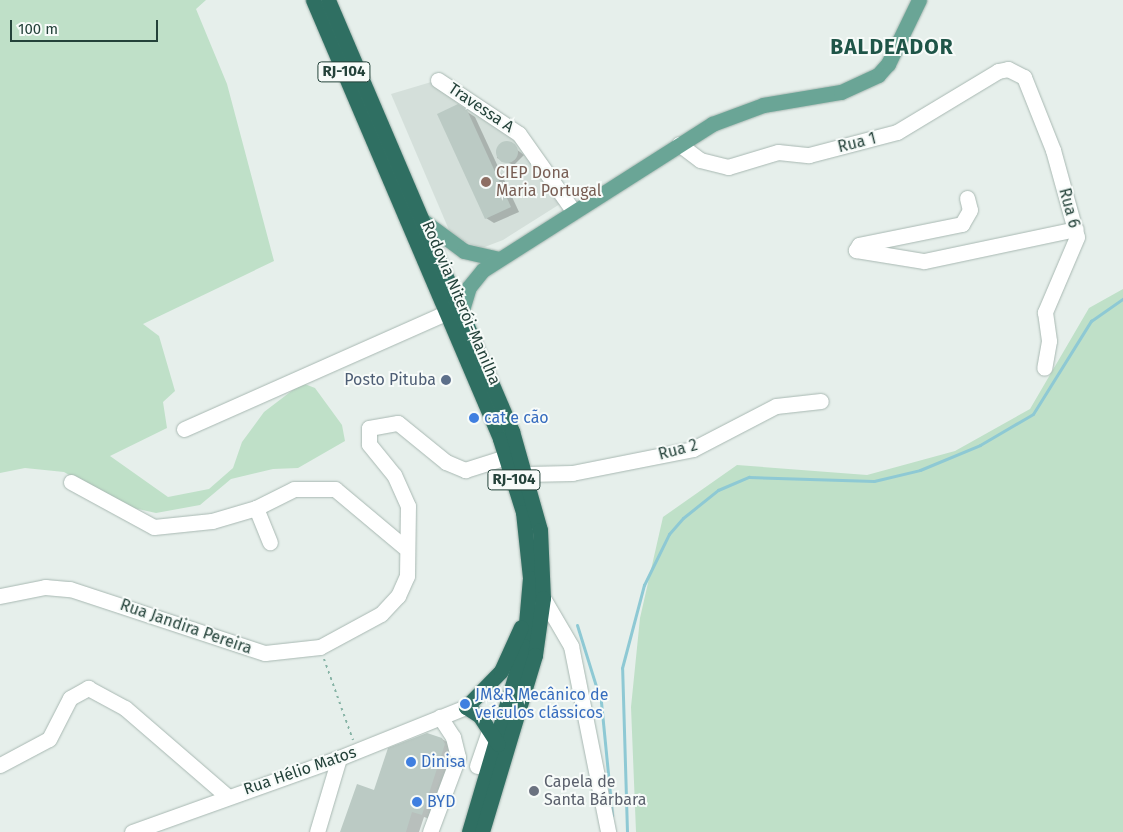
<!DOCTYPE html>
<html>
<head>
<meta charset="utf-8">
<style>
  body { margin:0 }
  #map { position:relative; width:1123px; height:832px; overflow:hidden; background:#e6efeb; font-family:"Fira Sans",sans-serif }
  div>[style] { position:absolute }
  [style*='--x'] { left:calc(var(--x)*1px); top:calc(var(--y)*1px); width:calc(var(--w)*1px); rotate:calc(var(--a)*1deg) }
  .built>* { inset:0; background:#d4dfda }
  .green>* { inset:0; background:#bfe0c8 }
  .shadow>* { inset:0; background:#0003 }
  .stream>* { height:3px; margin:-1.5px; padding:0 1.5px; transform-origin:1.5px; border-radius:1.5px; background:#8ec9d4 }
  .building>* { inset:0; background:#bbcac4 }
  .round { border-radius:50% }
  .path>* { height:2px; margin-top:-1px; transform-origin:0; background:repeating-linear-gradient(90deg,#86b3a5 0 2.5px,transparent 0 6.5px) }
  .roads { filter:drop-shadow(0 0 1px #a8b8b2) drop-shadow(0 0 1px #a8b8b2) }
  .minor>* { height:15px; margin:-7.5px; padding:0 7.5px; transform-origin:7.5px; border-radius:7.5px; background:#fff }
  .major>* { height:15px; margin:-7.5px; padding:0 7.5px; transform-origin:7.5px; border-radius:7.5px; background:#6aa596 }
  .highway>* { height:15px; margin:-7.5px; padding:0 7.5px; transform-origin:7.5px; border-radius:7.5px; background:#2f6f62 }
  .dots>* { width:14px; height:14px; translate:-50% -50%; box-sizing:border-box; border:2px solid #f7fbf9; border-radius:50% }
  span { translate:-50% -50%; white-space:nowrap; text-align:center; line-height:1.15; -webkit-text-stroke:4px #f7fbf9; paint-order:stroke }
  .shield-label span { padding:1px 4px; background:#f7fbf9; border:1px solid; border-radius:4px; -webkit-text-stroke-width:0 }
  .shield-label { font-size:15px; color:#24423a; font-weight:700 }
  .street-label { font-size:16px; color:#24423a }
  .education-label { font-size:16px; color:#785e54 }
  .left { translate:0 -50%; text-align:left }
  .service-label { font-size:16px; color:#4e5e75 }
  .right { translate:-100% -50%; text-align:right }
  .shop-label { font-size:16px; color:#366cbe }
  .worship-label { font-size:16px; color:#5b616d }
  .district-label { font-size:21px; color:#1f5548; font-weight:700; letter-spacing:1px }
  .scale { position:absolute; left:10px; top:20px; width:148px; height:22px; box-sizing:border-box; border:2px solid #24423a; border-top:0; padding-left:6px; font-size:15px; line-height:18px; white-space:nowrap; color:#24423a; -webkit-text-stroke:4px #f7fbf9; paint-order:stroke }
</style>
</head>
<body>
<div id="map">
  <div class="built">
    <div style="clip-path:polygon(438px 80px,515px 137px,560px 204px,503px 240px,482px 248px,452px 237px,391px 94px)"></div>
  </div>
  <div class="green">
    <div style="clip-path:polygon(0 0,206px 0,196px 9px,227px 84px,274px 261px,143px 324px,159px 336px,175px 391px,163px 402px,167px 428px,110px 456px,168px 497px,209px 489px,233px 468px,242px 442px,264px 412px,302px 383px,315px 388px,342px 425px,345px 441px,298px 468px,273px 469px,231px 479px,200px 505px,156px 513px,120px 505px,64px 472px,25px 468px,0 473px)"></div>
    <div style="clip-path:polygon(1123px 289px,1123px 832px,636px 832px,631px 707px,640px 618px,663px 517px,737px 465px,867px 475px,955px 451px,1030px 409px,1089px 308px)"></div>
  </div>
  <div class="shadow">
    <div style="clip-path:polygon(466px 111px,475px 117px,519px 212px,494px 223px,486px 218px)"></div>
    <div style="clip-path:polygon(507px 142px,524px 155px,514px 165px,497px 158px,500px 146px)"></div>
    <div style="clip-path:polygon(442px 739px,454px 746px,433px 820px,424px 817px,419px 832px,342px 832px,375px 791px)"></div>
  </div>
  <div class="stream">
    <div style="--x:577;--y:625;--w:81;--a:72.7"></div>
    <div style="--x:601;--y:702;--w:114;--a:84.4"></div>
    <div style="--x:627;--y:832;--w:164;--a:-91.7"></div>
    <div style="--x:622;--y:668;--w:86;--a:-75.2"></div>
    <div style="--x:644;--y:585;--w:57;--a:-63.9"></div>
    <div style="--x:669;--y:534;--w:21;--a:-49"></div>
    <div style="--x:683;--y:518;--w:45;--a:-38.7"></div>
    <div style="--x:718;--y:490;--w:34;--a:-23"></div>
    <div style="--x:749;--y:477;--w:125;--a:1.8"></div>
    <div style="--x:874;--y:481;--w:47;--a:-13.4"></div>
    <div style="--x:920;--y:470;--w:65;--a:-22.6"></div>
    <div style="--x:980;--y:445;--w:61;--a:-30.3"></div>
    <div style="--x:1033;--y:414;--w:110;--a:-58.1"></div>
    <div style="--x:1091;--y:321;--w:39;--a:-35"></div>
  </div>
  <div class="building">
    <div style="clip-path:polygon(458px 104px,467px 110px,511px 207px,485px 219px,437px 114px)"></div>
    <div class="round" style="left:496px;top:141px;width:22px;height:22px"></div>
    <div style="clip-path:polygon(427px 733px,442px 738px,445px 744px,422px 815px,412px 812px,406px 832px,340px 832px,357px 784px,374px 790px,388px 748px)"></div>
  </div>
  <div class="path">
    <div style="--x:324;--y:659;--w:86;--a:70.3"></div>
  </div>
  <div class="roads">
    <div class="minor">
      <div style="--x:438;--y:80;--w:97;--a:33.7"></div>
      <div style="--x:519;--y:134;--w:95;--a:54.8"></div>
      <div style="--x:679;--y:144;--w:26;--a:37"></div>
      <div style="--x:700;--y:160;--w:29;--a:14"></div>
      <div style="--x:728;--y:167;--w:52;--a:-16.7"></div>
      <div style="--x:778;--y:152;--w:31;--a:6"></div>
      <div style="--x:809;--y:155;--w:91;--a:-14.6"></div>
      <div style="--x:897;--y:132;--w:118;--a:-31.1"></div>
      <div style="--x:998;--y:71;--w:10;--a:-11"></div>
      <div style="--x:1008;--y:69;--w:18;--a:27"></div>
      <div style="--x:1024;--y:77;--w:79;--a:68.3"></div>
      <div style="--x:1053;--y:150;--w:90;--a:74.6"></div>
      <div style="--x:1077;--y:237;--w:82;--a:113.1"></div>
      <div style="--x:1045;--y:312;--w:29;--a:82"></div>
      <div style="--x:1049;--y:341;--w:27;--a:100"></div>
      <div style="--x:967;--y:198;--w:12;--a:76"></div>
      <div style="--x:970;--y:210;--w:16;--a:120"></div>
      <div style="--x:962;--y:224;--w:105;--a:168.5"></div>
      <div style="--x:859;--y:245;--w:6;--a:121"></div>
      <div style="--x:856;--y:250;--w:69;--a:9.2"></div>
      <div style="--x:924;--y:261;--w:155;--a:-11.9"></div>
      <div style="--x:184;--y:429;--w:287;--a:-23.9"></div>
      <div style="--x:527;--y:474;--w:45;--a:-1.3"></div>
      <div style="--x:572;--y:473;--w:123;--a:-11.2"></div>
      <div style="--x:693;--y:449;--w:93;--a:-27.4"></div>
      <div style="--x:776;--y:406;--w:45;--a:-6.3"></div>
      <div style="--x:71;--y:482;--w:94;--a:28.5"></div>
      <div style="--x:154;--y:527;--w:58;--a:-5.9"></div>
      <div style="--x:212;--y:521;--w:46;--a:-16.5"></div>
      <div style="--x:256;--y:508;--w:42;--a:-26.6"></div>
      <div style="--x:294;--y:489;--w:41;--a:0"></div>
      <div style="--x:335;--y:489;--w:90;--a:40"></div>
      <div style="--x:256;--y:508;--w:37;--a:68"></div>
      <div style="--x:0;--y:596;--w:46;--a:-11.3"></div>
      <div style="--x:45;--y:587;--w:25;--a:5"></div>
      <div style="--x:70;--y:589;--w:205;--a:18.2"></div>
      <div style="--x:265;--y:653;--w:55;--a:-6.2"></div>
      <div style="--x:320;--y:647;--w:69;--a:-28.4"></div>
      <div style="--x:381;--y:614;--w:25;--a:-47"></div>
      <div style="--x:398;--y:596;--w:22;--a:-66"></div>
      <div style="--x:407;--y:576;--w:70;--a:-89.2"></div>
      <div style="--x:408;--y:506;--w:34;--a:-114"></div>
      <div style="--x:394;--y:475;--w:40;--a:-129"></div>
      <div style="--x:369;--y:444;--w:16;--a:-90"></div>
      <div style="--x:369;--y:428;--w:29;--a:-10"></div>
      <div style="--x:398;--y:423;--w:62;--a:39.1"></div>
      <div style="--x:446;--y:462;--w:21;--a:23"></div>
      <div style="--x:465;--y:470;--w:43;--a:-17.6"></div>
      <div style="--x:543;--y:598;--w:56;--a:59.7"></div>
      <div style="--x:571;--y:646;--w:190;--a:78.7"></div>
      <div style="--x:0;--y:765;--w:55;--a:-28"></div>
      <div style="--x:49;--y:739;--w:46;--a:-62.9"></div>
      <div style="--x:70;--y:698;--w:21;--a:-29"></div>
      <div style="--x:88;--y:688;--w:42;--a:28.4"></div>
      <div style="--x:125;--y:708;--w:135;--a:40.8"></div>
      <div style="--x:477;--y:766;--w:39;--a:-71"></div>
      <div style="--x:132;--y:832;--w:220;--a:-19.7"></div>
      <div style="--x:339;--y:758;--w:137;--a:-21.9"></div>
      <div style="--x:317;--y:832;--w:77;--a:-73.4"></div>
      <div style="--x:430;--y:832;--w:80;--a:-69.5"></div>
      <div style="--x:458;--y:757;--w:21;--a:-104"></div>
      <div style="--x:453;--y:737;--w:24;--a:-123"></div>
    </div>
    <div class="major">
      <div style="--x:422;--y:220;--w:52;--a:36.4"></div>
      <div style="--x:464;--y:251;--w:35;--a:13"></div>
      <div style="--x:461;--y:313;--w:27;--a:-73"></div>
      <div style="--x:469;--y:287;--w:22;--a:-51"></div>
      <div style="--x:483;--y:270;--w:272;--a:-32.5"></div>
      <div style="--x:712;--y:124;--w:54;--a:-20.4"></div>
      <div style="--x:763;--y:105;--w:79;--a:-9.5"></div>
      <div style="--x:841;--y:92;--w:41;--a:-24.7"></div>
      <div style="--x:878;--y:75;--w:15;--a:-48"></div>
      <div style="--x:888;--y:64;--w:71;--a:-64.2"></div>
    </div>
    <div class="highway">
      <div style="--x:313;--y:0;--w:477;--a:66.9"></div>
      <div style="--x:500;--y:439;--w:77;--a:72.5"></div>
      <div style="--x:523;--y:512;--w:66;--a:83.9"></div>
      <div style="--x:530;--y:578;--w:68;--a:95"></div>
      <div style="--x:524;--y:646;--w:194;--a:106.5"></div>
      <div style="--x:328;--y:0;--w:469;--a:66.9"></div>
      <div style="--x:512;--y:431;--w:103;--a:74.2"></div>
      <div style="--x:540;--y:530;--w:68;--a:87.5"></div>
      <div style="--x:543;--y:598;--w:58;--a:98"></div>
      <div style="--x:535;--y:655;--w:185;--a:106.7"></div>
      <div style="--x:498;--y:744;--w:33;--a:-123"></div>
      <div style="--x:480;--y:716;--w:17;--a:-147"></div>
      <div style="--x:466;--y:707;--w:50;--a:-45.8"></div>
      <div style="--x:501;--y:671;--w:48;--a:-65.6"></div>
    </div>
  </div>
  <div class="dots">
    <div style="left:486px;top:182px;background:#8d6e63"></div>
    <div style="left:446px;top:380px;background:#5c6f8a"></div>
    <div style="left:474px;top:418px;background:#3f7fe0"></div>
    <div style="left:465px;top:704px;background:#3f7fe0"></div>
    <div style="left:411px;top:762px;background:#3f7fe0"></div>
    <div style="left:534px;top:791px;background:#6b7280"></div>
    <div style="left:417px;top:802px;background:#3f7fe0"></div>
  </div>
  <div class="shield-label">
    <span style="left:344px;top:72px">RJ-104</span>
    <span style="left:514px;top:480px">RJ-104</span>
  </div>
  <div class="street-label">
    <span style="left:481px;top:108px;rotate:34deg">Travessa A</span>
    <span style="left:857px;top:143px;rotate:-14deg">Rua 1</span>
    <span style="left:1069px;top:208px;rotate:75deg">Rua 6</span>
    <span style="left:461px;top:303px;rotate:67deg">Rodovia Niterói-Manilha</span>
    <span style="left:678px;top:450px;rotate:-15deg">Rua 2</span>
    <span style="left:186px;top:627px;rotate:19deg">Rua Jandira Pereira</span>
    <span style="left:300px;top:771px;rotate:-19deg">Rua Hélio Matos</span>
  </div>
  <div class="education-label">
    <span class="left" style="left:496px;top:182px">CIEP Dona<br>Maria Portugal</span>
  </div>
  <div class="service-label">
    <span class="right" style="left:436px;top:380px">Posto Pituba</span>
  </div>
  <div class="shop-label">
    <span class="left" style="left:484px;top:418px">cat e cão</span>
    <span class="left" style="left:475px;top:704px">JM&amp;R Mecânico de<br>veículos clássicos</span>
    <span class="left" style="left:421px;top:762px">Dinisa</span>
    <span class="left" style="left:427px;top:802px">BYD</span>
  </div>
  <div class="worship-label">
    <span class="left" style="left:544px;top:791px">Capela de<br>Santa Bárbara</span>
  </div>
  <div class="district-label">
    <span style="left:892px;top:47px">BALDEADOR</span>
  </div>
  <div class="scale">100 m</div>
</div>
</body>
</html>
